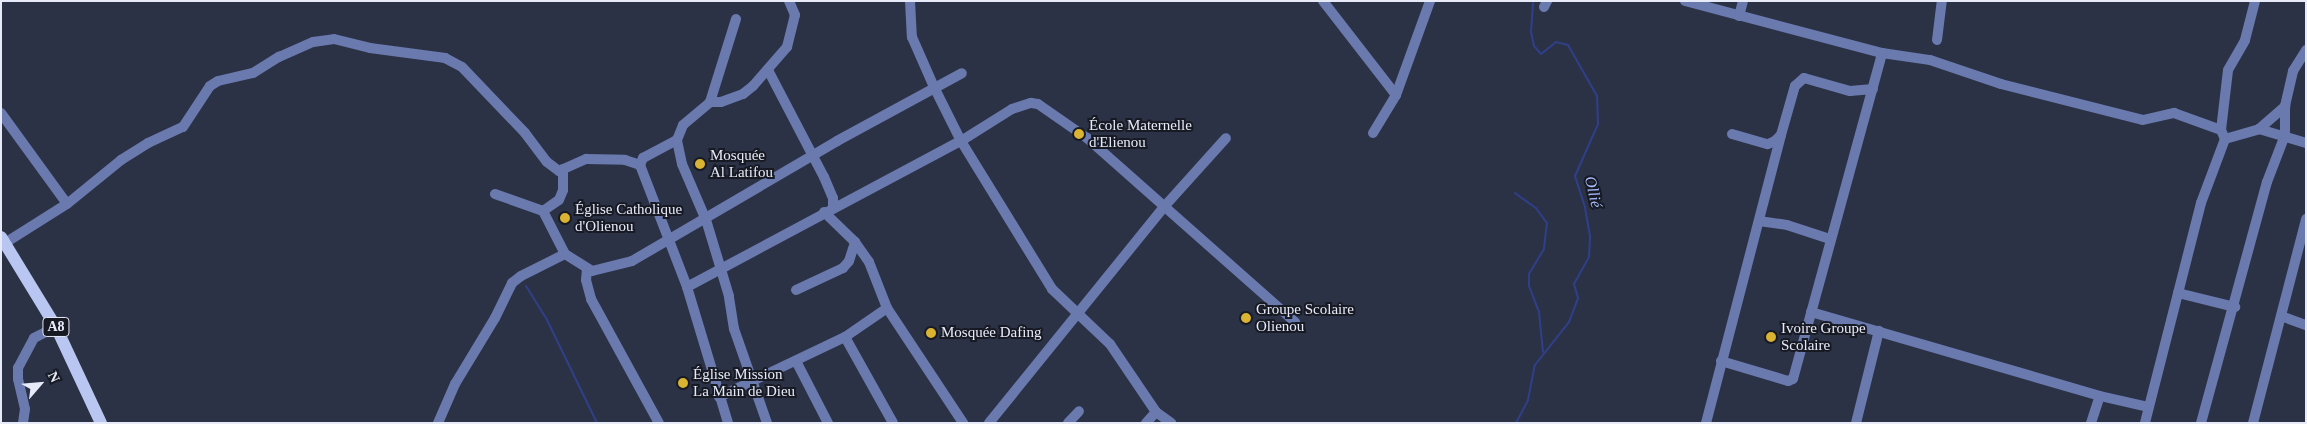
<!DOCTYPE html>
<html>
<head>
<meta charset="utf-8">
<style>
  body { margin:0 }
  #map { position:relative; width:2307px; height:424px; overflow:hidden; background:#2b3246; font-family:"Times New Roman",serif }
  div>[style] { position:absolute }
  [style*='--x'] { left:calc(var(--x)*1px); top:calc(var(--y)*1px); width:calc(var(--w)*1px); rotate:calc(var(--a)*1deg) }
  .stream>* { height:2px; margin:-1px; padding:0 1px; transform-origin:1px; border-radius:1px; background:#303f8a }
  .minor>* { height:10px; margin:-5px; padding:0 5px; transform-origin:5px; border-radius:5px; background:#6a7aaf }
  .major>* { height:12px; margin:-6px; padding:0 6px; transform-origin:6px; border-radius:6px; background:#b8c6f1 }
  .dots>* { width:14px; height:14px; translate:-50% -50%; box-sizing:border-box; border:2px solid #171a23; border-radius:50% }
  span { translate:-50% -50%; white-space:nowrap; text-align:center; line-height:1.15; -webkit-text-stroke:4px #171a23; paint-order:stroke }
  .shield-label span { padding:1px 4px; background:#171a23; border:1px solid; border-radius:4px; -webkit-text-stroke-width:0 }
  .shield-label { font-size:14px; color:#e7ebf9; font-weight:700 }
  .poi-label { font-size:15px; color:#e7ebf9 }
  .left { translate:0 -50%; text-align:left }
  .water-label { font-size:16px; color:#a9bdfd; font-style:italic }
  .frame { position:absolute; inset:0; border:2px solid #e7ebf9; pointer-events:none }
  .north { position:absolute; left:15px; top:359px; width:50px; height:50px; -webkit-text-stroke:4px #171a23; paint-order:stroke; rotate:63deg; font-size:14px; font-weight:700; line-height:20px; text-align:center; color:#e7ebf9 }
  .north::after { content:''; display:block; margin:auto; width:18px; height:22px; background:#e7ebf9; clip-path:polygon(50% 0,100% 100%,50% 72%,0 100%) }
</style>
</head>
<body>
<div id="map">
  <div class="stream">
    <div style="--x:1515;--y:193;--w:26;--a:36"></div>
    <div style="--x:1536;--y:208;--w:19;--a:54"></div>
    <div style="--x:1547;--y:223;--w:26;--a:97"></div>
    <div style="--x:1544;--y:249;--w:29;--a:121"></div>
    <div style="--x:1529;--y:274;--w:12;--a:90"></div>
    <div style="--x:1529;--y:286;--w:28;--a:69"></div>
    <div style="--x:1539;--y:312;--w:40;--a:84.3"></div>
    <div style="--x:526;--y:286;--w:40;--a:58"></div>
    <div style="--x:547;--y:320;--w:114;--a:64.1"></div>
    <div style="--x:1516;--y:423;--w:26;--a:-62"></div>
    <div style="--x:1528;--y:400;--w:36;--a:-79"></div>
    <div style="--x:1535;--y:365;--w:55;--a:-51.7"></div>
    <div style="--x:1569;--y:322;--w:26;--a:-69"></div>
    <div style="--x:1578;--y:298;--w:15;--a:-106"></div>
    <div style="--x:1574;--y:284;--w:31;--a:-61"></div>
    <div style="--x:1589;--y:257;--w:21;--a:-87"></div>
    <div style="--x:1590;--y:236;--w:29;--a:-100"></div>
    <div style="--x:1585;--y:207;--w:33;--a:-108"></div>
    <div style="--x:1575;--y:176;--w:57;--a:-66.1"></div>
    <div style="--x:1598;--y:124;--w:28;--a:-92"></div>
    <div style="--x:1597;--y:96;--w:59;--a:-119.6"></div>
    <div style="--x:1568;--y:45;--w:12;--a:-166"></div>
    <div style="--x:1556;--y:42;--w:19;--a:141"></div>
    <div style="--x:1541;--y:54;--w:11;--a:-131"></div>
    <div style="--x:1534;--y:46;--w:14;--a:-102"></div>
    <div style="--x:1531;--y:32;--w:31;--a:-86"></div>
  </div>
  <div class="minor">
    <div style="--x:910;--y:1;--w:36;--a:87"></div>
    <div style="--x:912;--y:37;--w:55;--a:66.3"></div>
    <div style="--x:934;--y:87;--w:60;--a:63.4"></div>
    <div style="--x:961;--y:141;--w:174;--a:58.4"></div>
    <div style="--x:1052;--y:289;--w:80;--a:43.5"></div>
    <div style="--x:1110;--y:344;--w:82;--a:55.9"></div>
    <div style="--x:1156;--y:412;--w:19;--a:36"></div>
    <div style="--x:1323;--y:1;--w:119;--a:52.2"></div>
    <div style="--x:1685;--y:1;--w:204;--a:14.8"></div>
    <div style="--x:1882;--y:53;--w:49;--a:8.3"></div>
    <div style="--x:1930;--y:60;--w:75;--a:18.7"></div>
    <div style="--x:2001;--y:84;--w:146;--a:14.2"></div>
    <div style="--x:2143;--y:120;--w:32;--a:-13"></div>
    <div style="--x:2174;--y:113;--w:50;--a:19.9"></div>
    <div style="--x:2221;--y:130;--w:10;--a:66"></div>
    <div style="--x:2225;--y:139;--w:68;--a:110.6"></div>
    <div style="--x:2201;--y:203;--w:227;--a:104.3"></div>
    <div style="--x:1544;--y:7;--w:7;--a:-63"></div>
    <div style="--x:1739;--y:16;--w:16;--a:-75"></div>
    <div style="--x:1937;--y:40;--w:39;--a:-83"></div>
    <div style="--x:768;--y:70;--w:121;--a:62.4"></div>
    <div style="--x:824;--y:177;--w:23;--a:67"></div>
    <div style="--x:833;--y:198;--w:10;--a:90"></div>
    <div style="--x:710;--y:102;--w:87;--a:-72.6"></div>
    <div style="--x:1;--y:113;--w:112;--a:54"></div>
    <div style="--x:2259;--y:129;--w:35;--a:-41"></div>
    <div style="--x:2285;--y:106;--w:36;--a:-77"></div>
    <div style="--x:2293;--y:71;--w:25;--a:-58"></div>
    <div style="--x:2221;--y:130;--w:60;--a:-83.3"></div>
    <div style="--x:2228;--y:70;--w:34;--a:-60"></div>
    <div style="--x:2245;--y:40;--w:40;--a:-75.6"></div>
    <div style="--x:1373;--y:133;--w:44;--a:-58.8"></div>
    <div style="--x:1396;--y:95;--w:100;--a:-70.1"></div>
    <div style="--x:1732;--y:134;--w:37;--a:16"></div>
    <div style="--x:1768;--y:144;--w:8;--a:-23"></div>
    <div style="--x:1775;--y:141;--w:8;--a:-45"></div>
    <div style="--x:1781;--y:135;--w:51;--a:-74.1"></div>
    <div style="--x:1795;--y:86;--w:12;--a:-42"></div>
    <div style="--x:1804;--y:78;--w:48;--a:15.8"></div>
    <div style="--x:1850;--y:91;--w:23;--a:-5"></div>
    <div style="--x:2225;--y:139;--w:35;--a:-16"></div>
    <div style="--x:2259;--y:129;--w:49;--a:16.6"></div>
    <div style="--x:640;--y:165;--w:8;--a:-67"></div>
    <div style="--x:643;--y:158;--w:38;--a:-28"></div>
    <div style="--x:495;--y:194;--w:51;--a:19.5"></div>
    <div style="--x:543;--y:211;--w:48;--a:62.9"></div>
    <div style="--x:543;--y:211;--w:19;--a:-35"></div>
    <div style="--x:559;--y:200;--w:11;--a:-68"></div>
    <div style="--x:563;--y:190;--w:21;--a:-90"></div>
    <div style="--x:824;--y:212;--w:43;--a:44.1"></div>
    <div style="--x:855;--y:242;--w:24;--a:55"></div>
    <div style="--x:869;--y:262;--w:49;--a:68.6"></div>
    <div style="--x:887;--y:308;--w:138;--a:56.5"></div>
    <div style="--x:1759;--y:221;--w:28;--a:8"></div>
    <div style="--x:1787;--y:225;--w:45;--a:18"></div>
    <div style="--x:5;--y:243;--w:73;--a:-32.2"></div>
    <div style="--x:67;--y:204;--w:70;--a:-39.2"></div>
    <div style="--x:121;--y:160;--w:32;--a:-32"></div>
    <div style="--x:148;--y:143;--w:38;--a:-25"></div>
    <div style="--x:183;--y:127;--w:49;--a:-56.6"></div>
    <div style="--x:210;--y:86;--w:9;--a:-32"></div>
    <div style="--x:218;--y:81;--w:36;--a:-13"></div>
    <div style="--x:253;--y:73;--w:31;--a:-32"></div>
    <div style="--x:279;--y:57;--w:37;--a:-24"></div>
    <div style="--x:313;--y:42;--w:21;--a:-8"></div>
    <div style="--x:334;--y:39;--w:37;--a:14"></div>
    <div style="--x:370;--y:48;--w:76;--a:7.6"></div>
    <div style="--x:445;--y:58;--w:19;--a:28"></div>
    <div style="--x:462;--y:67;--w:91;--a:46.3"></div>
    <div style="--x:525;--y:133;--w:36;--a:53"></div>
    <div style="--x:547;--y:162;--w:15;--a:37"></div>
    <div style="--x:559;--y:171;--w:30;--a:-24"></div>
    <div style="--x:586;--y:159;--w:39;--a:1"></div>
    <div style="--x:625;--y:160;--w:16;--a:18"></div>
    <div style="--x:640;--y:165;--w:131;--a:68.9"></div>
    <div style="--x:687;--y:287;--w:142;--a:73.2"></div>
    <div style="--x:587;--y:269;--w:11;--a:95"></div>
    <div style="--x:586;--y:280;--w:20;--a:75"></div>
    <div style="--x:591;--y:299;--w:141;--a:61.3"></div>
    <div style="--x:687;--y:287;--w:310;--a:-28.1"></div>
    <div style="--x:961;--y:141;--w:60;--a:-32.1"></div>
    <div style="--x:1012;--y:109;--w:20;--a:-18"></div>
    <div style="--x:1031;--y:103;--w:7;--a:8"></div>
    <div style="--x:1038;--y:104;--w:60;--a:34.8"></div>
    <div style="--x:1087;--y:138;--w:278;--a:41.5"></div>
    <div style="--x:796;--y:290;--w:52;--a:-25.1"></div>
    <div style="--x:843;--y:268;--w:9;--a:-49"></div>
    <div style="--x:849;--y:261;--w:20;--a:-72"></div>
    <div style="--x:2178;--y:293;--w:59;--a:13.8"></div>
    <div style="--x:1811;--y:312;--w:301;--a:16.2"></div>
    <div style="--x:2100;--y:396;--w:49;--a:12.9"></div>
    <div style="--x:2281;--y:316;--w:27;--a:20"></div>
    <div style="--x:845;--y:337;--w:98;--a:60.8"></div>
    <div style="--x:796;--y:361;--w:70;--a:62.7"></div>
    <div style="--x:1721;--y:361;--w:70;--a:16.6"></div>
    <div style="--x:1788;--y:381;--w:5;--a:-22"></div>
    <div style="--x:1793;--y:379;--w:338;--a:-74.7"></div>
    <div style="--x:719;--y:397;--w:140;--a:-25.5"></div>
    <div style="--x:845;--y:337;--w:51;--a:-34.6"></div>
    <div style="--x:23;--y:423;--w:14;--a:-82"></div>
    <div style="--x:25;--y:409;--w:31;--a:-103"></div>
    <div style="--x:18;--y:379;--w:11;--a:-90"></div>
    <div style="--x:18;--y:368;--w:34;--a:-62"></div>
    <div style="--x:34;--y:338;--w:25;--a:-27"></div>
    <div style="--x:438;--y:423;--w:43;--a:-66.4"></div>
    <div style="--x:455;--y:384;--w:77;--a:-58.8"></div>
    <div style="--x:495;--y:318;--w:39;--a:-64"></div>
    <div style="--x:512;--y:283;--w:11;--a:-38"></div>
    <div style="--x:521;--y:276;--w:49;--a:-26.6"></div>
    <div style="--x:565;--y:254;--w:32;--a:32"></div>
    <div style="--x:592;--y:271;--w:41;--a:-14"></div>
    <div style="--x:632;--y:261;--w:238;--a:-30.3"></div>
    <div style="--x:837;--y:141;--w:142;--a:-28.5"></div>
    <div style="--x:767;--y:423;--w:100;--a:-109.3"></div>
    <div style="--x:734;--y:329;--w:33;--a:-99"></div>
    <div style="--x:729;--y:296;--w:79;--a:-106.8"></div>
    <div style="--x:706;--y:220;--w:61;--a:-113.2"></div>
    <div style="--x:682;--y:164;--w:25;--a:-102"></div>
    <div style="--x:677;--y:140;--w:16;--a:-68"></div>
    <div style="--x:683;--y:125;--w:35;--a:-40"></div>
    <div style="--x:710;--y:102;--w:11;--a:0"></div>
    <div style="--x:721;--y:102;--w:23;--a:-20"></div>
    <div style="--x:743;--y:94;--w:13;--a:-39"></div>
    <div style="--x:753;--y:86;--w:52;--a:-48.9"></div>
    <div style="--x:787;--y:47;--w:33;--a:-76"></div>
    <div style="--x:795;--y:15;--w:15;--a:-113"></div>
    <div style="--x:989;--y:423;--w:277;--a:-51"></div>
    <div style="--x:1163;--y:208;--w:94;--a:-48"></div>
    <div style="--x:1068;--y:423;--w:16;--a:-47"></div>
    <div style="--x:1146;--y:423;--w:15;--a:-48"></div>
    <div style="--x:1706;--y:423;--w:298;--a:-75.4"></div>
    <div style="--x:1856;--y:423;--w:95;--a:-76"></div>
    <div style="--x:2091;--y:423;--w:28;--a:-72"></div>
    <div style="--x:2201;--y:423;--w:250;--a:-74.7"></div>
    <div style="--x:2267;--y:182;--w:50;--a:-69"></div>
    <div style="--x:2285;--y:135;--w:29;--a:-90"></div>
    <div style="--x:2253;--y:423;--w:211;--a:-75.4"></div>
  </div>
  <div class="major">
    <div style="--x:1;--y:237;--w:105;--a:58.6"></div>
    <div style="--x:56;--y:327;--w:106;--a:64.9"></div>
  </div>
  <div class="dots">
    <div style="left:1079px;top:134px;background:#dab333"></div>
    <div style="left:700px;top:164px;background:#dab333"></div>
    <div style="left:565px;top:218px;background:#dab333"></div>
    <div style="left:1246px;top:318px;background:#dab333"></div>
    <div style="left:931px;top:333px;background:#dab333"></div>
    <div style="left:1771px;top:337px;background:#dab333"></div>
    <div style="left:683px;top:383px;background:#dab333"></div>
  </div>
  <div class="shield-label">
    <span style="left:56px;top:327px">A8</span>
  </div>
  <div class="poi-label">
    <span class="left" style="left:1089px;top:134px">École Maternelle<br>d'Elienou</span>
    <span class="left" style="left:710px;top:164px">Mosquée<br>Al Latifou</span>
    <span class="left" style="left:575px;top:218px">Église Catholique<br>d'Olienou</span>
    <span class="left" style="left:1256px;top:318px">Groupe Scolaire<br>Olienou</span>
    <span class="left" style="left:1781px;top:337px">Ivoire Groupe<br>Scolaire</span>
    <span class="left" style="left:941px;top:333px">Mosquée Dafing</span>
    <span class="left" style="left:693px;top:383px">Église Mission<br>La Main de Dieu</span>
  </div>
  <div class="water-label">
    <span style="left:1593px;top:192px;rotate:77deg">Ollié</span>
  </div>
  <div class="frame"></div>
  <div class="north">N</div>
</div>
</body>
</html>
